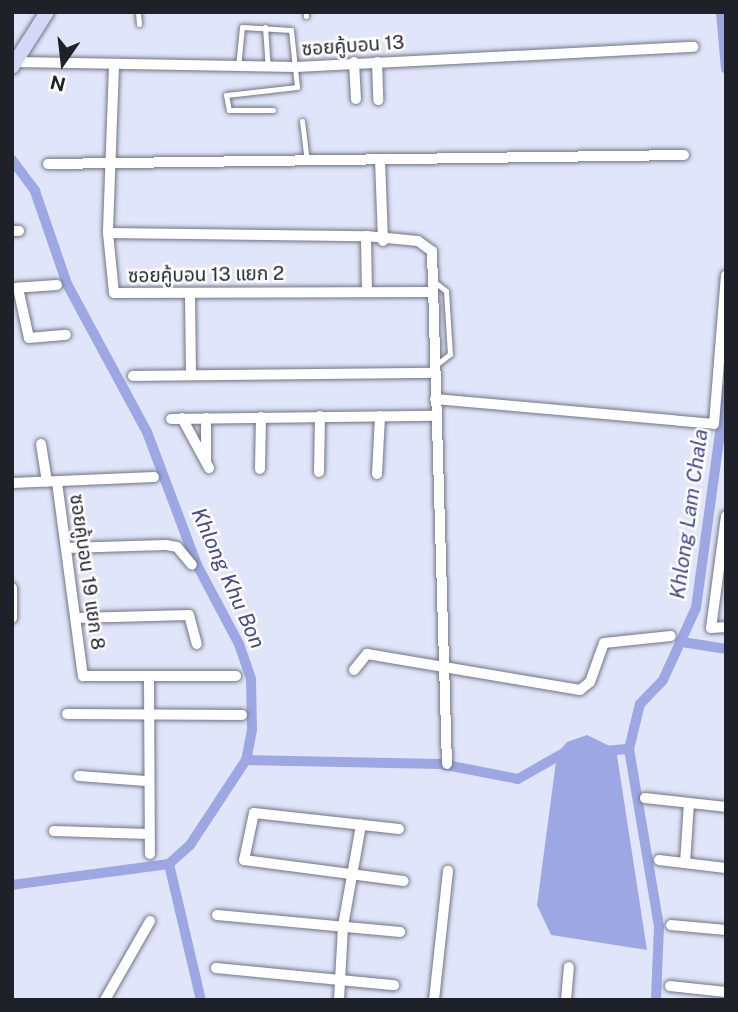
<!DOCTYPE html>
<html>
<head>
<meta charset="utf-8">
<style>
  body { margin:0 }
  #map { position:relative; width:738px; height:1012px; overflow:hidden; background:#e1e5f9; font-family:"Public Sans","Noto Sans Thai",sans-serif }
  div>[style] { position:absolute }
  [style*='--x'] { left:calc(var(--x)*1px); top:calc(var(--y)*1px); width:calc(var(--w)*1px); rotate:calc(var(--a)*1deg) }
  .water>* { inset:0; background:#9da7e4 }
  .canal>* { height:10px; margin:-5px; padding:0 5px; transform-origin:5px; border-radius:5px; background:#9da7e4 }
  .roads { filter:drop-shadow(0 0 2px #717486) drop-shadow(0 0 2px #717486) }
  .lane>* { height:5px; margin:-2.5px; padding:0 2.5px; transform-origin:2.5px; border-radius:2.5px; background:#fff }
  .street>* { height:10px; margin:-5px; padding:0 5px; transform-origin:5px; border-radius:5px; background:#fff }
  .secondary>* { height:14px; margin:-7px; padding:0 7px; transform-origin:7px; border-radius:7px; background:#d4d7f8 }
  span { translate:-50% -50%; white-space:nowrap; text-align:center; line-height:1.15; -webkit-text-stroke:5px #fff; paint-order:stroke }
  .street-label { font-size:19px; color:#1f2128 }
  .water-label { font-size:21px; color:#434993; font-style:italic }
  .frame { position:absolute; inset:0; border:14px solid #1f2128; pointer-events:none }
  .north { position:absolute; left:28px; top:28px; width:70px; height:70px; -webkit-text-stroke:5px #fff; paint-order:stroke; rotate:194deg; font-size:19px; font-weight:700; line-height:28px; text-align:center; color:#1f2128 }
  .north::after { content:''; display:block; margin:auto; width:24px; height:32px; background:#1f2128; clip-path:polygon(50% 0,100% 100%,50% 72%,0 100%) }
</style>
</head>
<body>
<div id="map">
  <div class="water">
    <div style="clip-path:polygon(587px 735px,616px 749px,647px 950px,551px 935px,537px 905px,557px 754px,567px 742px)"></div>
  </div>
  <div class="canal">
    <div style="--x:721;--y:12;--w:57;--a:85"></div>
    <div style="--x:12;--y:160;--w:39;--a:53"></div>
    <div style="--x:35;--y:191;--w:98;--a:71"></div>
    <div style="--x:67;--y:284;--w:168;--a:61.6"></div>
    <div style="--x:147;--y:432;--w:142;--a:69.4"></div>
    <div style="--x:197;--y:565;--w:89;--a:62"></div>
    <div style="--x:239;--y:644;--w:37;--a:71"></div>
    <div style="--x:251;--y:679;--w:51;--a:88.9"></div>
    <div style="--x:252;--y:730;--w:31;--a:101"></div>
    <div style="--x:246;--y:760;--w:102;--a:123.4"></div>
    <div style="--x:190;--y:845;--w:28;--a:138"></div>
    <div style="--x:169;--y:864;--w:158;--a:172.4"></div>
    <div style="--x:682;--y:642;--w:45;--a:9"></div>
    <div style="--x:629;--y:749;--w:46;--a:-76.3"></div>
    <div style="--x:640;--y:704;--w:33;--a:-46"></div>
    <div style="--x:663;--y:680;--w:79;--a:-65.4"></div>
    <div style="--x:696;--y:608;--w:221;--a:-82.2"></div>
    <div style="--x:629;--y:749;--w:181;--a:80.4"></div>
    <div style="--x:659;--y:927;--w:73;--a:92.4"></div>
    <div style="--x:604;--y:751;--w:25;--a:-5"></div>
    <div style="--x:246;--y:760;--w:195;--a:1.2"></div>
    <div style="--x:441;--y:764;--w:78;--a:11"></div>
    <div style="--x:518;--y:779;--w:56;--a:-29.7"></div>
    <div style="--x:169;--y:864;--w:140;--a:76.8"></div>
  </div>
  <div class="roads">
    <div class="lane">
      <div style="--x:138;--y:12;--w:12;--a:85"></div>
      <div style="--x:306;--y:12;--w:4;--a:90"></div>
      <div style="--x:265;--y:27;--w:39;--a:86"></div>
      <div style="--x:238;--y:67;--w:40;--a:-84.3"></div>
      <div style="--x:242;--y:27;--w:49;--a:3.5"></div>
      <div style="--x:291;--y:30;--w:57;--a:84"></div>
      <div style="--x:297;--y:87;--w:71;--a:173.6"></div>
      <div style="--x:226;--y:95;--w:15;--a:79"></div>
      <div style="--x:229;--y:110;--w:44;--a:0"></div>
      <div style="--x:302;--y:121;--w:39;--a:83"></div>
      <div style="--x:432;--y:280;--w:18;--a:38"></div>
      <div style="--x:446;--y:291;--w:63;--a:86.4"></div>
      <div style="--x:450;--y:354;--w:18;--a:142"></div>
    </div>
    <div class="street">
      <div style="--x:16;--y:62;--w:280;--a:1"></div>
      <div style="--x:296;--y:67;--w:398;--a:-2.9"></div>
      <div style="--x:354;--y:62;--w:37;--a:87"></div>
      <div style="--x:377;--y:62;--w:38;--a:88"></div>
      <div style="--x:114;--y:66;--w:167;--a:92.1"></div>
      <div style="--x:108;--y:233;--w:60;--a:84.3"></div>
      <div style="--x:114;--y:293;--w:318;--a:-0.2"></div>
      <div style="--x:380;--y:159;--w:82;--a:87.9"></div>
      <div style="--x:48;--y:164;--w:636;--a:-0.81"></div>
      <div style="--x:12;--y:231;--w:7;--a:0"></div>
      <div style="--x:108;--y:233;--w:258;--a:0.7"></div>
      <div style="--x:366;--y:236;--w:52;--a:5.5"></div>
      <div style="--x:418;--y:241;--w:17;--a:36"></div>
      <div style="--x:432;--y:251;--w:513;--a:88.33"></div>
      <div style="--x:366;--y:236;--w:55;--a:89"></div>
      <div style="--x:13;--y:288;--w:44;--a:-3.9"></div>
      <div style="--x:18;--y:288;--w:51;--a:77.6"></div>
      <div style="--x:29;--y:338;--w:37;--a:-5"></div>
      <div style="--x:190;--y:293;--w:81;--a:89.3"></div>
      <div style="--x:133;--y:376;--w:301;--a:-0.6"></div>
      <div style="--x:435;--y:399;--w:280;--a:5.1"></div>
      <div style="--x:714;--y:424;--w:149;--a:-85.4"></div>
      <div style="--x:182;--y:418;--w:57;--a:61.6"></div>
      <div style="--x:206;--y:418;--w:42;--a:90"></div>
      <div style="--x:171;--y:419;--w:264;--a:-0.7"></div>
      <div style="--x:41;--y:444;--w:38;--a:81"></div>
      <div style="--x:260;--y:469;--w:52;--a:-88.9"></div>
      <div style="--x:319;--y:472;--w:56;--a:-89"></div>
      <div style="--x:377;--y:474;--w:58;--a:-87"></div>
      <div style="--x:57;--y:482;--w:196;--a:82.4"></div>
      <div style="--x:83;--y:676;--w:153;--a:0"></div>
      <div style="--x:12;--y:483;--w:142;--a:-2.4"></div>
      <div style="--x:726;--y:516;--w:113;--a:97.6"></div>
      <div style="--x:711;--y:628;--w:15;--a:-4"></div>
      <div style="--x:66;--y:548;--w:100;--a:-1.7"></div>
      <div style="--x:166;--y:545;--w:11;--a:10"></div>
      <div style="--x:177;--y:547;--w:23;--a:50"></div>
      <div style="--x:12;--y:588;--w:30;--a:90"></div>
      <div style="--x:76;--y:618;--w:113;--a:-1.5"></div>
      <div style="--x:189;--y:615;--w:30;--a:75"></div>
      <div style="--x:354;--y:670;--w:21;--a:-51"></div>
      <div style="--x:367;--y:654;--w:216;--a:9.6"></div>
      <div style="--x:580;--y:690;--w:13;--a:-39"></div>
      <div style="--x:590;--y:682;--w:41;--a:-70.3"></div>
      <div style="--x:604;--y:643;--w:67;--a:-6"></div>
      <div style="--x:149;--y:679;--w:175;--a:89.7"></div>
      <div style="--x:67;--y:714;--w:175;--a:0.3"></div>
      <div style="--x:79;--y:776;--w:67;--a:4.3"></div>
      <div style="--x:645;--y:798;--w:81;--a:6.3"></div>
      <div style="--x:399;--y:829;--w:146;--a:-173.7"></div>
      <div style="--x:254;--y:813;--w:48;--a:102"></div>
      <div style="--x:244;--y:860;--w:161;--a:7.5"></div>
      <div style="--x:54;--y:831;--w:95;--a:1.8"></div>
      <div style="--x:659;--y:860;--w:67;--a:6.8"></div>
      <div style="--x:685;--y:863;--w:60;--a:-86.2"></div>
      <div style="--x:217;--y:915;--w:184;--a:5.3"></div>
      <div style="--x:671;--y:925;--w:55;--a:5.2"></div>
      <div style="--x:216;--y:968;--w:179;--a:5.5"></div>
      <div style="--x:670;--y:986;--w:56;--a:6.1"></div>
      <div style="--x:105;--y:1000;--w:91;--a:-60.3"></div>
      <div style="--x:339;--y:1000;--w:74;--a:-86.9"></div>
      <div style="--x:343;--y:926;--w:103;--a:-79.9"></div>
      <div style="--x:434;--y:1000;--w:130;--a:-83.8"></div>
      <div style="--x:566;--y:1000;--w:33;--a:-85"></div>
    </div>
    <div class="secondary">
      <div style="--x:12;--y:67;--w:65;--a:-57.5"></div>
    </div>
  </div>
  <div class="street-label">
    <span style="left:353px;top:46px;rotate:-4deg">ซอยคู้บอน 13</span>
    <span style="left:206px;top:275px;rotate:-1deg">ซอยคู้บอน 13 แยก 2</span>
    <span style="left:87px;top:572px;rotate:82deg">ซอยคู้บอน 19 แยก 8</span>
  </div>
  <div class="water-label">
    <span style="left:689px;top:514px;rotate:-82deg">Khlong Lam Chala</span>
    <span style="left:228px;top:578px;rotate:66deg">Khlong Khu Bon</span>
  </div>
  <div class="frame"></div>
  <div class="north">N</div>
</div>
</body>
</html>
